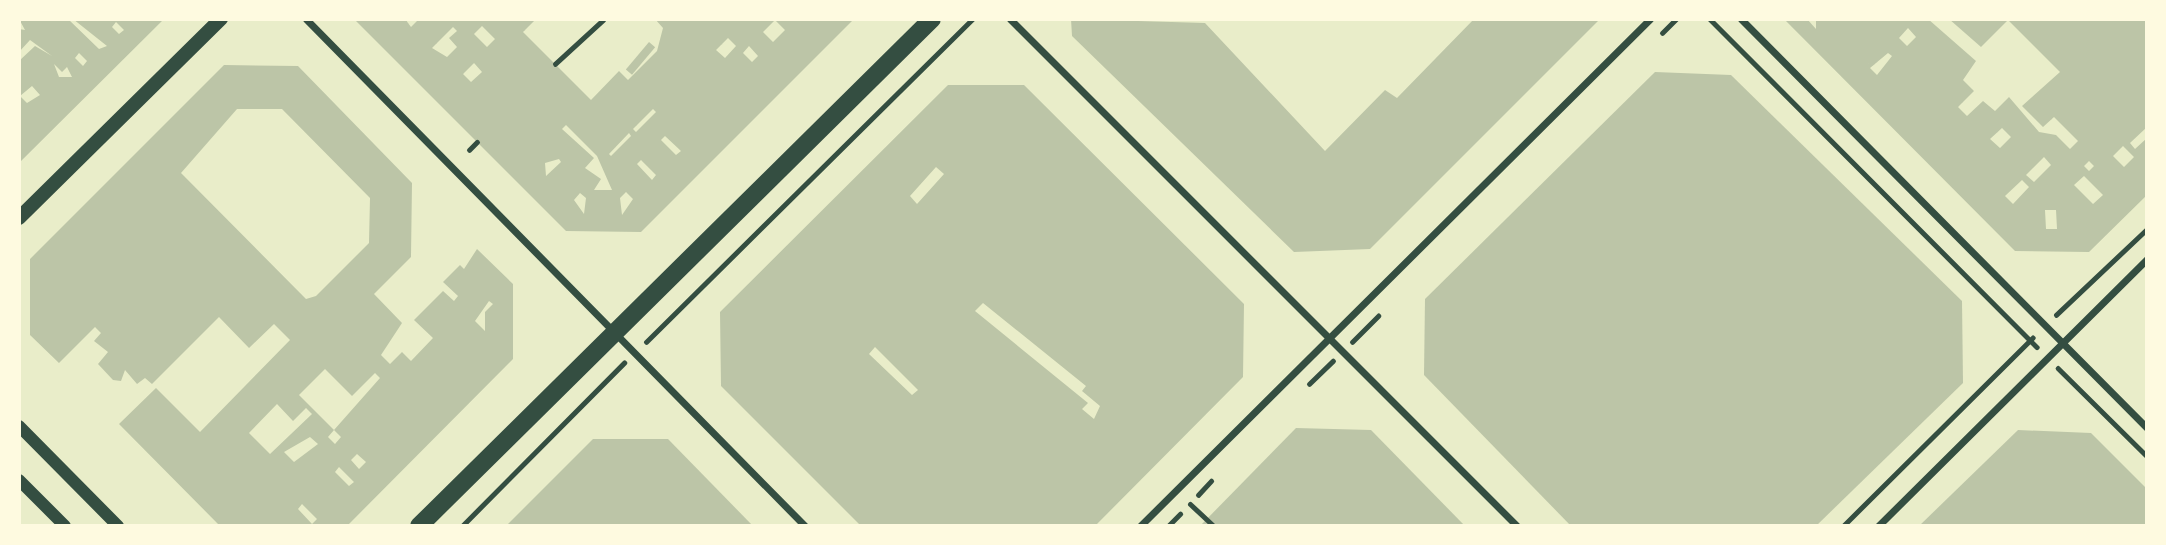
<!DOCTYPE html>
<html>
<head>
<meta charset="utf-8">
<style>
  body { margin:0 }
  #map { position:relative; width:2166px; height:545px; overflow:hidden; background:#e9edc9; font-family:"Roboto Condensed",sans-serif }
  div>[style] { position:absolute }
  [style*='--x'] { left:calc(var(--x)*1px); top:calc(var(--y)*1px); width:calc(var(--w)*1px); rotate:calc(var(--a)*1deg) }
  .building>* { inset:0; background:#bcc5a7; transform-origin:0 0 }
  .path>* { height:4.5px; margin:-2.25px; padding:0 2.25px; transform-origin:2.25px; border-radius:2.25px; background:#344e41 }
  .service>* { height:5px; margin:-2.5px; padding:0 2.5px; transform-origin:2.5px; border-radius:2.5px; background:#344e41 }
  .minor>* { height:7px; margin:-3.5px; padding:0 3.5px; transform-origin:3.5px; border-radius:3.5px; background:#344e41 }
  .tertiary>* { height:12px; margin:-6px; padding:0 6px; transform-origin:6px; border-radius:6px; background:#344e41 }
  .secondary>* { height:14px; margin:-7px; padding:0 7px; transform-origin:7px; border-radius:7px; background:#344e41 }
  .primary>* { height:18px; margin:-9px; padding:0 9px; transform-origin:9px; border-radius:9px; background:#344e41 }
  span { translate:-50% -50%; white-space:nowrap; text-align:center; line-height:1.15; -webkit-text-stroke:6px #fefae0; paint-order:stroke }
  .frame { position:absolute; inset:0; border:21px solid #fefae0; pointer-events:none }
</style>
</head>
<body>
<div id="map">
  <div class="building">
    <div style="clip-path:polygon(evenodd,19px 19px,68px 19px,99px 49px,107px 46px,73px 19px,164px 19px,19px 163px,19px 61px,35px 46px,52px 56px,30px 40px,19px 52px,19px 29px,25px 30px,19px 19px,116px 22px,124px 30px,119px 34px,112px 27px,116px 22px,19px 19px,79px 53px,87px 61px,83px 66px,75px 58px,79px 53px,19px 19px,54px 64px,62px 72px,67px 67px,72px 77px,59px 77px,54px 64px,19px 19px,32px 86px,40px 95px,27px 103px,20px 96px,32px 86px)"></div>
    <div style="clip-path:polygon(evenodd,354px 19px,405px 19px,411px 27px,419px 19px,536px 19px,523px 32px,591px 100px,619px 71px,628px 80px,657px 51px,663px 28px,655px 19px,854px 19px,641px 232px,566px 231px,354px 19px,775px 20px,785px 30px,773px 42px,763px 32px,775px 20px,354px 19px,482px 26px,495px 39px,487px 47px,474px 34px,482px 26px,354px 19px,453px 27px,457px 31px,449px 38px,457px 47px,447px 57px,432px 48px,453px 27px,354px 19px,728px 38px,736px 46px,725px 58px,716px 50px,728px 38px,354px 19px,749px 46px,758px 56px,752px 62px,743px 53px,749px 46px,354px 19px,474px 63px,482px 72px,471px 82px,463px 74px,474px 63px,354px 19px,653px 109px,656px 112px,636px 132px,633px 129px,653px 109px,354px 19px,566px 125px,597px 156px,612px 190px,594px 190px,601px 179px,585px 168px,594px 158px,562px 129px,566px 125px,354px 19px,629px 133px,631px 136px,611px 156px,609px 154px,629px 133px,354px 19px,665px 136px,681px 151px,676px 155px,661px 140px,665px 136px,354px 19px,559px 159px,561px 162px,546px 176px,545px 163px,559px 159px,354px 19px,641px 160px,656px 175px,652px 180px,637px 164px,641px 160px,354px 19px,626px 192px,633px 199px,622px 215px,620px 198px,626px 192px,354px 19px,580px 193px,586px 198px,584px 214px,574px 200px,580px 193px)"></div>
    <div style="clip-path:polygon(1071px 19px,1205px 23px,1325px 151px,1385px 90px,1397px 98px,1474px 19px,1600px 19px,1370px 249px,1294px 252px,1072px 36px)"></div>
    <div style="clip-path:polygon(evenodd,1784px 19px,1807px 19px,1816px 29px,1816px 19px,1928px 19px,1976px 61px,1963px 80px,1974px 91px,1958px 107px,1967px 116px,1983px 101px,1995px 111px,2009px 97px,2039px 132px,2056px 135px,2070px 149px,2078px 141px,2054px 117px,2043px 127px,2022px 106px,2060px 72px,2008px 20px,1981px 47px,1949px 19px,2147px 19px,2147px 127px,2130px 143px,2135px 149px,2147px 138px,2147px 195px,2089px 252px,2015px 251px,1784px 19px,1908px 28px,1916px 37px,1907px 46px,1899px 38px,1908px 28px,1784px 19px,1888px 53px,1892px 56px,1877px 75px,1870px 68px,1888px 53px,1784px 19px,2002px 128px,2011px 137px,2000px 148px,1990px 139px,2002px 128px,1784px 19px,2123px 146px,2134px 157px,2124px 167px,2113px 156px,2123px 146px,1784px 19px,2044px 157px,2051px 165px,2034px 182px,2026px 175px,2044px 157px,1784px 19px,2089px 161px,2094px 166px,2089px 171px,2084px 166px,2089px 161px,1784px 19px,2084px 176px,2103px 195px,2093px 204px,2074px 185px,2084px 176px,1784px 19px,2022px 180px,2029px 187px,2013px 204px,2005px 196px,2022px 180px,1784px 19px,2045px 210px,2056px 210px,2057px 229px,2046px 229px,2045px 210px)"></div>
    <div style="left:649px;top:42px;width:8px;height:36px;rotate:40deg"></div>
    <div style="clip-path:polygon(evenodd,224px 65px,298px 66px,412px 183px,411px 257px,374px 294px,402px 323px,381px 355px,390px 364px,402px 352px,411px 361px,433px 338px,414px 320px,443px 291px,454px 301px,458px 296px,443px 282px,460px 265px,464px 269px,477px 249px,513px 284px,513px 359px,347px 526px,220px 526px,119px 424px,156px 388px,200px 432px,290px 340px,274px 324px,249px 348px,219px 317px,152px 384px,145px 378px,137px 384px,125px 370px,121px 381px,113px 380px,98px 364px,108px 352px,94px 341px,101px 333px,95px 327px,59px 363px,30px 335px,30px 259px,224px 65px,237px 109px,282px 109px,370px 198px,369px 243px,316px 296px,306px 299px,181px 173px,237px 109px,224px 65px,489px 301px,493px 304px,485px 312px,485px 331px,475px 321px,489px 301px,224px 65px,325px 369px,352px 396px,375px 373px,380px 378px,334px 430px,341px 437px,335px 444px,328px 437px,334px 430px,299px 395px,325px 369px,224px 65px,277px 404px,293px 421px,306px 408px,312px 414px,270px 454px,249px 433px,277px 404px,224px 65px,310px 437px,318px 444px,294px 462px,284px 452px,310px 437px,224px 65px,357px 454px,366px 462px,359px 469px,351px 460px,357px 454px,224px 65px,339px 467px,354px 482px,349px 486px,335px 472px,339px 467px,224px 65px,302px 504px,317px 519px,312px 524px,298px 509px,302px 504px)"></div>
    <div style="clip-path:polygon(1655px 72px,1731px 75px,1962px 301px,1963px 383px,1816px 526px,1571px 526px,1424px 375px,1425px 299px)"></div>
    <div style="clip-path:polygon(evenodd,948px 85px,1024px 85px,1244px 304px,1243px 377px,1095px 526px,861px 526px,721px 386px,720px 312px,948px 85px,936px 167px,944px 174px,917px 204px,910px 196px,936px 167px,948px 85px,983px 303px,1086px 386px,1082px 391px,1100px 406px,1094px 419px,1082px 409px,1088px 403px,975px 311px,983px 303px,948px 85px,875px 347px,918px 390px,912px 395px,869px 354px,875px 347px)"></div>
    <div style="clip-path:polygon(1296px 428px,1371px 430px,1465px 526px,1200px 526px)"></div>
    <div style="clip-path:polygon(2018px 430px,2091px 433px,2147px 489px,2147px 526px,1919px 526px)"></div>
    <div style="clip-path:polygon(593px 439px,668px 439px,753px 526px,506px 526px)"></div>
  </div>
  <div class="path">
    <div style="--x:1710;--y:19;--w:463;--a:45.1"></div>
    <div style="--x:1662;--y:33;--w:20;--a:-45"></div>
    <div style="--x:555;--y:64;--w:65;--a:-42.5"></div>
    <div style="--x:469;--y:150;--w:11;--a:-45"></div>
    <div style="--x:2056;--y:315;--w:125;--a:-43.4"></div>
    <div style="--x:646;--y:342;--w:459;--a:-44.7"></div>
    <div style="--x:1352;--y:342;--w:37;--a:-45"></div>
    <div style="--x:2058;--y:368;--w:125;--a:44.7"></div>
    <div style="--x:1309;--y:384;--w:33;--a:-44"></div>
    <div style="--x:1198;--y:495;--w:19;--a:-47"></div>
    <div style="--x:462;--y:526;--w:230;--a:-45.2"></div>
    <div style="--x:1168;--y:526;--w:17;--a:-45"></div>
    <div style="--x:1843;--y:526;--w:267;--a:-44.8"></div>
  </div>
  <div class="service">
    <div style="--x:1190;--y:504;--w:33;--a:43"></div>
  </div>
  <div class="minor">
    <div style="--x:306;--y:19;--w:711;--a:45.46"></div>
    <div style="--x:1010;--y:19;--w:717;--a:45"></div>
    <div style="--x:1741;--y:19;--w:576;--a:45.21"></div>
    <div style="--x:1140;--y:526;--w:719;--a:-44.83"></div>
    <div style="--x:1878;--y:526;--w:379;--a:-44.8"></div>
  </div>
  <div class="tertiary">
    <div style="--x:19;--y:426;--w:141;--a:45.3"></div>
    <div style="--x:19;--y:480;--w:65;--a:45"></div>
  </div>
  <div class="secondary">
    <div style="--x:19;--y:218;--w:284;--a:-44.6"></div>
  </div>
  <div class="primary">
    <div style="--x:419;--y:526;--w:721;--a:-44.66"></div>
  </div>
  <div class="frame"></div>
</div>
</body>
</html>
